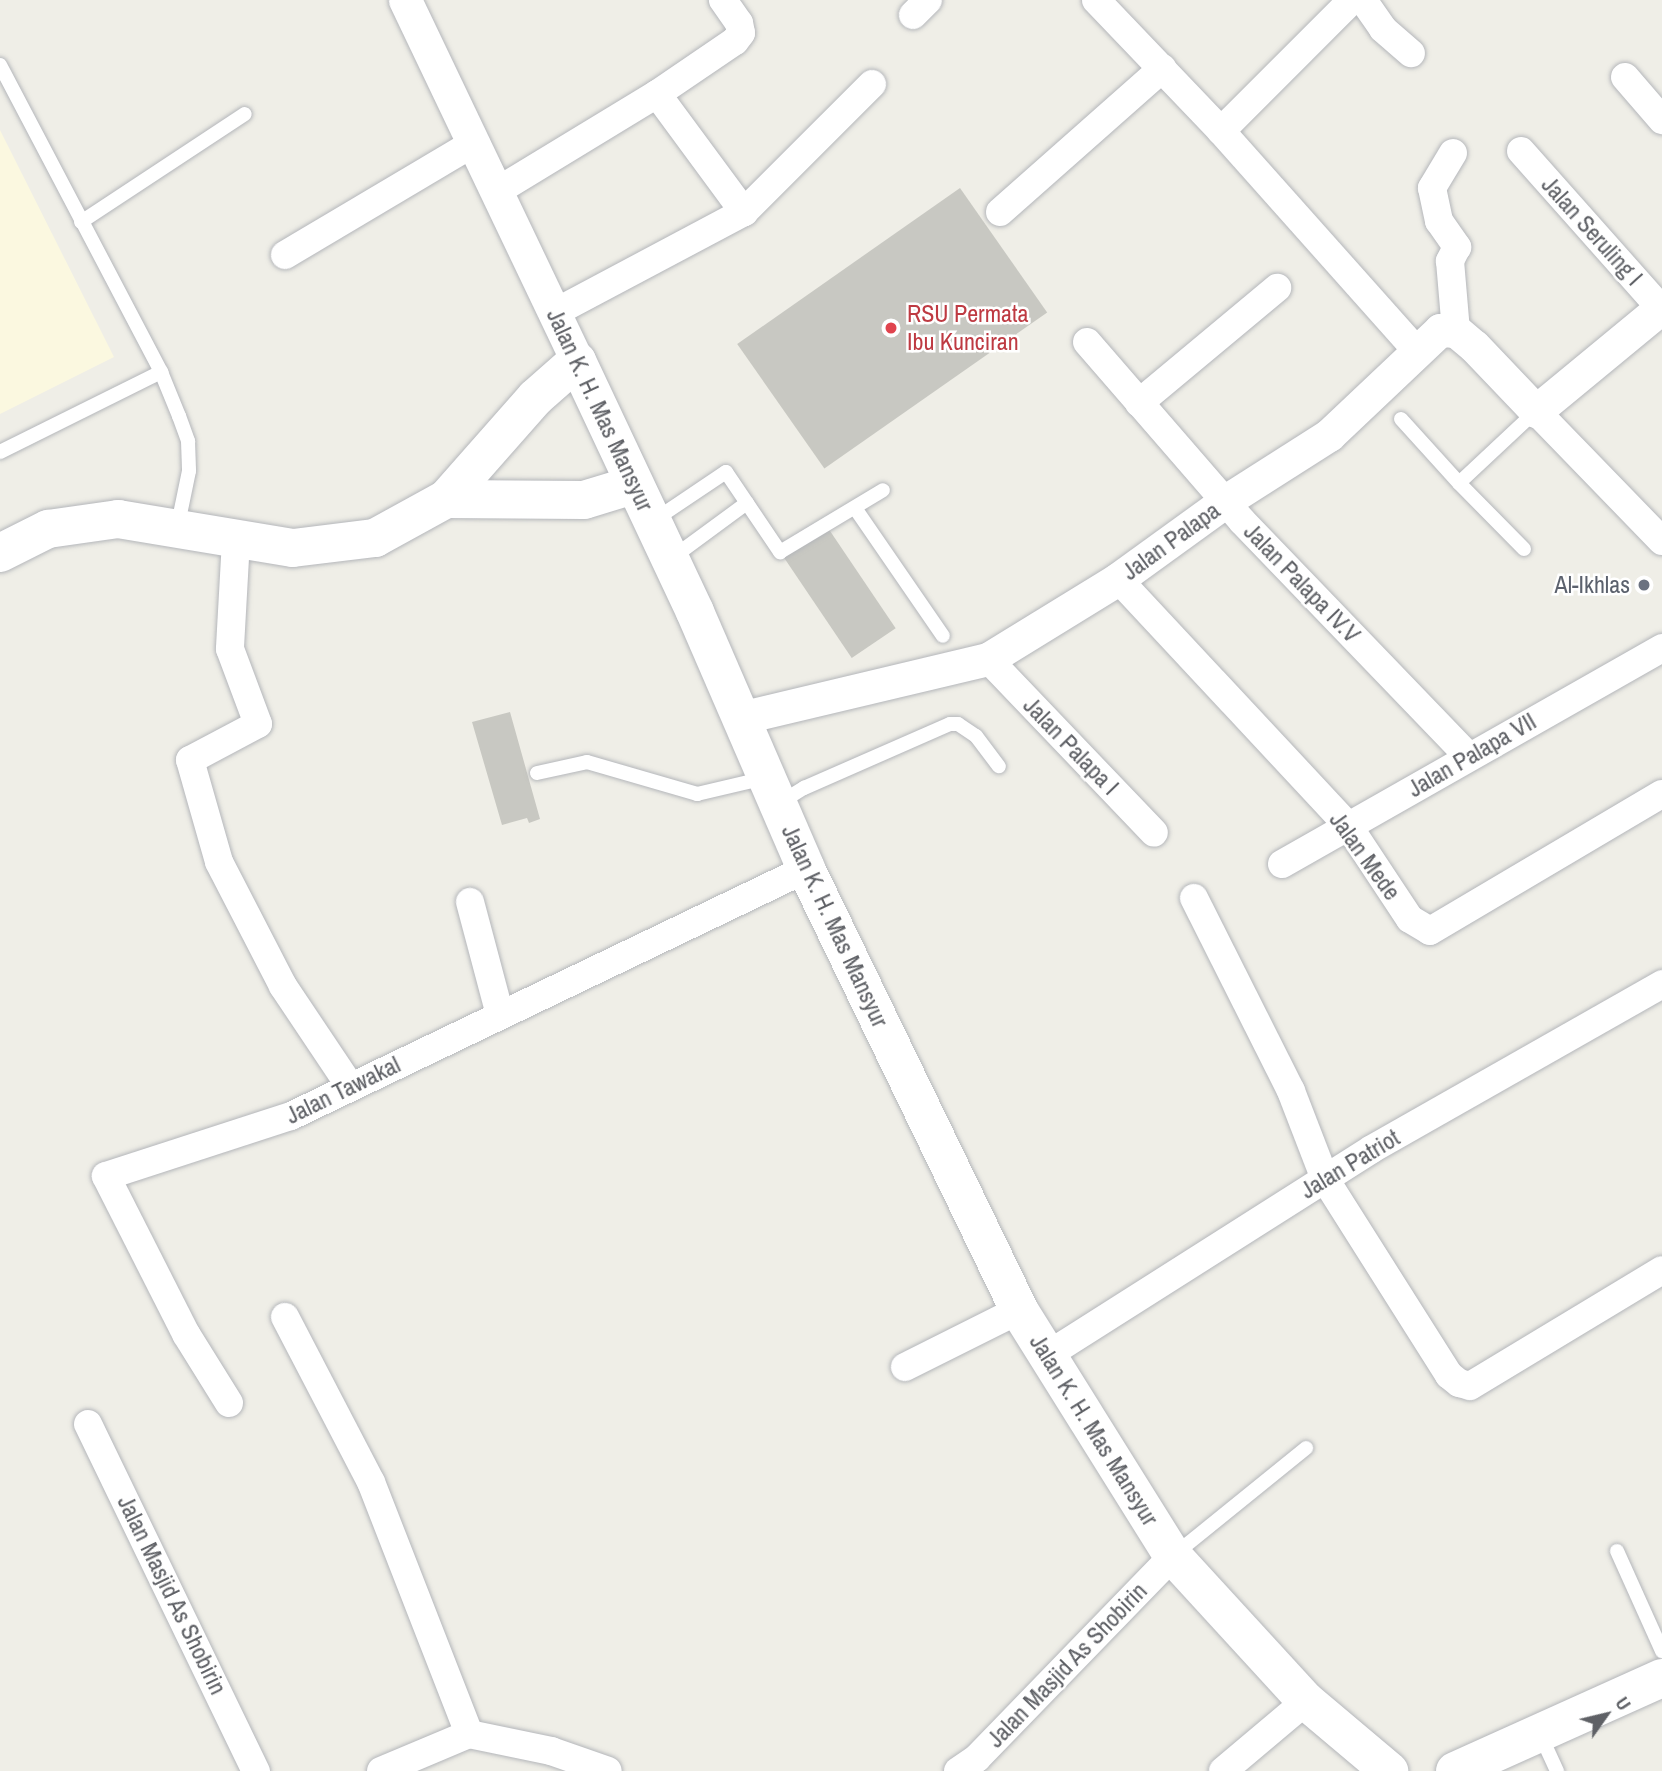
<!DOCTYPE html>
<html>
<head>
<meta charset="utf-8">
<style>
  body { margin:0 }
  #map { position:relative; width:1662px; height:1771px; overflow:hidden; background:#efeee7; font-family:"Archivo Narrow",sans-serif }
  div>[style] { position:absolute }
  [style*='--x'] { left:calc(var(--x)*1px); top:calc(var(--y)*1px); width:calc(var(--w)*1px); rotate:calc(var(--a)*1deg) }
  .commercial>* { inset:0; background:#fbf8e0 }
  .building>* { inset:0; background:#c8c8c2; transform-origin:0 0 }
  .roads { filter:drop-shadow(0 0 2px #b4b6ba) drop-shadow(0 0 2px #b4b6ba) }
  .service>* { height:14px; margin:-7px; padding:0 7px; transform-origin:7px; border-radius:7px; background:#fff }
  .minor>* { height:28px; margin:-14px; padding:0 14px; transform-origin:14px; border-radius:14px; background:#fff }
  .tertiary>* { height:33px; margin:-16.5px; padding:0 16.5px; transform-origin:16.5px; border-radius:16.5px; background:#fff }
  .secondary>* { height:38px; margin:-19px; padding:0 19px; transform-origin:19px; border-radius:19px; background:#fff }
  .dots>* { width:19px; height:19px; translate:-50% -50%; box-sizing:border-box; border:4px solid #fff; border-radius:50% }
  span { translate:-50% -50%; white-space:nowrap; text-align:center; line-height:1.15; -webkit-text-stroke:5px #fff; paint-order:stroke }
  .street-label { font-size:24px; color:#5f6166 }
  .health-label { font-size:24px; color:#be3a42 }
  .left { translate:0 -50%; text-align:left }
  .worship-label { font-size:24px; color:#5b616d }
  .right { translate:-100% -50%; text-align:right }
  .north { position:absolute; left:1571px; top:1680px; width:70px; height:70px; -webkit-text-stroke:5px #fff; paint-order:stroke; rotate:56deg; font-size:19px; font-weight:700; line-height:28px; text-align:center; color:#5f6166 }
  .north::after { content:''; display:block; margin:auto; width:24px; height:32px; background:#5f6166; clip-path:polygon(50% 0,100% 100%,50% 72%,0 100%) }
</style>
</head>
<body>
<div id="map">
  <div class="commercial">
    <div style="clip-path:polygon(0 130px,114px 357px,0 414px)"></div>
  </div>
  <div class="building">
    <div style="left:960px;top:188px;width:152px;height:272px;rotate:55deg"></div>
    <div style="left:828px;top:528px;width:121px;height:53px;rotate:56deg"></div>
    <div style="clip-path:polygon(510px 712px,540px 819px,529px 823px,527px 818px,502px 825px,472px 722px)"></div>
  </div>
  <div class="roads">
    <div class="service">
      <div style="--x:0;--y:65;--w:347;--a:62.3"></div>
      <div style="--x:161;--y:372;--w:48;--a:67.8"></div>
      <div style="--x:179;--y:416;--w:27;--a:70"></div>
      <div style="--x:188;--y:441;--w:30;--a:88"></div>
      <div style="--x:189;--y:471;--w:59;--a:101.7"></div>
      <div style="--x:81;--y:222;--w:196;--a:-33.4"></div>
      <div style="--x:1401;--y:419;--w:86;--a:47.8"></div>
      <div style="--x:0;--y:452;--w:180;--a:-26.4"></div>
      <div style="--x:855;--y:508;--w:155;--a:55.5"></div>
      <div style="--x:653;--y:521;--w:88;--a:-33.9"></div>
      <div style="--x:726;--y:472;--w:97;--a:56"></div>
      <div style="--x:780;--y:552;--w:120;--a:-31"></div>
      <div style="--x:1524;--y:549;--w:93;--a:-134.6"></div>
      <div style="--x:1459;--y:483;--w:105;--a:-43.1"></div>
      <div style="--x:672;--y:558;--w:93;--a:-36.3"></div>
      <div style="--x:537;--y:773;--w:51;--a:-12.4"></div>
      <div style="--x:587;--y:762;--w:115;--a:16.2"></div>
      <div style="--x:697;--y:794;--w:70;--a:-13.2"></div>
      <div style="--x:778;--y:804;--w:31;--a:-32"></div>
      <div style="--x:804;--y:788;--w:159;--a:-23.7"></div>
      <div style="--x:950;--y:724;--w:8;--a:0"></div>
      <div style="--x:958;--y:724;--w:22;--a:34"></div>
      <div style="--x:976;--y:736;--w:38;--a:53"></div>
      <div style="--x:1617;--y:1551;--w:110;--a:65.8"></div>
      <div style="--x:1174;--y:1555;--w:170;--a:-39"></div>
      <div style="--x:1540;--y:1734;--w:41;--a:65.3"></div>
    </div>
    <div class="minor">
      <div style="--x:1096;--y:0;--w:181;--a:46.3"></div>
      <div style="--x:1221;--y:131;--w:296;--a:48.3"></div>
      <div style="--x:1363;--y:0;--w:35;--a:55"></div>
      <div style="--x:1383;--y:29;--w:37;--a:41"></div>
      <div style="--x:913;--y:15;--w:21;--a:-45"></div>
      <div style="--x:1625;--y:77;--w:57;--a:49.3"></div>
      <div style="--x:657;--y:94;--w:147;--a:53.6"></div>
      <div style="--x:1221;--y:131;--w:185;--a:-45"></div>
      <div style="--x:1521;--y:151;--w:213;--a:48.4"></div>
      <div style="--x:1453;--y:153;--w:41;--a:121"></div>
      <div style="--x:1432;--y:188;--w:34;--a:78"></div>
      <div style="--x:1439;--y:221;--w:32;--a:55"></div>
      <div style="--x:1457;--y:247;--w:16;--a:117"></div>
      <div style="--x:1450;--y:261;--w:70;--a:85.1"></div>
      <div style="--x:499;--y:190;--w:185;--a:-31.3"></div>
      <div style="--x:657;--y:94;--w:94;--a:-34.2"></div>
      <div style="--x:735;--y:41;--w:10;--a:-53"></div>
      <div style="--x:741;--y:33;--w:10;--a:-101"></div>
      <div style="--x:739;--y:23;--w:28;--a:-125"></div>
      <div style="--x:1000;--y:212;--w:217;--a:-41.5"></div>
      <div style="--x:285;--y:255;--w:221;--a:-30.7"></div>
      <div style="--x:554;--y:313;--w:215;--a:-28"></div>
      <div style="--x:744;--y:212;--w:181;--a:-45"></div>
      <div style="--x:1087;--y:342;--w:237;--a:49.1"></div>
      <div style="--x:1242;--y:521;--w:326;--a:46.1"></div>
      <div style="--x:1139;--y:403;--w:180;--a:-39.8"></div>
      <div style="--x:1536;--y:411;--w:181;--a:45.9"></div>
      <div style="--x:236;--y:540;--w:109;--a:93.2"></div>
      <div style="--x:230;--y:649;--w:80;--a:69.5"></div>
      <div style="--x:258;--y:724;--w:77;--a:152.1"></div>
      <div style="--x:190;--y:760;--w:106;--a:74.1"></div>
      <div style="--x:219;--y:862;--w:140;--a:62.7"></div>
      <div style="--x:283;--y:986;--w:120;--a:56.2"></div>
      <div style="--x:1118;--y:579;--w:339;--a:47"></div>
      <div style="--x:1349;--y:827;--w:110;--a:56.5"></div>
      <div style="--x:1410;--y:919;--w:23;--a:31"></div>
      <div style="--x:1430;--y:931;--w:269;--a:-30.6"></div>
      <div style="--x:988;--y:659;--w:240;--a:46.3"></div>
      <div style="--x:1282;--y:864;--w:437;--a:-29.6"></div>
      <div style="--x:1194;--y:898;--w:216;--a:63.3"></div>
      <div style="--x:1291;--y:1091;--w:94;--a:68.9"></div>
      <div style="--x:1325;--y:1179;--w:232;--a:57.7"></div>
      <div style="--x:1449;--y:1375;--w:13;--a:39"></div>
      <div style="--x:1459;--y:1383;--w:11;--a:15"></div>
      <div style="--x:1470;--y:1386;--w:224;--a:-31.1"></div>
      <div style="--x:470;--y:902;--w:117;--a:75.1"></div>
      <div style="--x:285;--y:1317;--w:186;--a:62.5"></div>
      <div style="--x:371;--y:1482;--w:270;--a:68.7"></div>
      <div style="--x:1046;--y:1356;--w:386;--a:-32.4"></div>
      <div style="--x:1372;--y:1149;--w:334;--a:-29.6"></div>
      <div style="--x:905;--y:1367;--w:127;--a:-26.6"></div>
      <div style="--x:229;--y:1403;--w:81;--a:-121.9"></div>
      <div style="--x:186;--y:1334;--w:177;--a:-116.9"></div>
      <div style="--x:106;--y:1176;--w:194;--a:-18"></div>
      <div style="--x:291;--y:1116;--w:571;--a:-25.62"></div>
      <div style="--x:88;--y:1424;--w:386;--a:64.2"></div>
      <div style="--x:381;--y:1771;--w:95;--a:-22.8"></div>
      <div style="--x:469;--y:1734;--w:84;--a:11.7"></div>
      <div style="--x:551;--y:1751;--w:60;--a:19.3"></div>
      <div style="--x:958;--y:1771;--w:23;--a:-34"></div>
      <div style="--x:977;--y:1758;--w:281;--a:-45.9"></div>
      <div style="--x:1223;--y:1771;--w:109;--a:-40.1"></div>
    </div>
    <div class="tertiary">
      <div style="--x:405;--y:0;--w:400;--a:64.5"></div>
      <div style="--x:740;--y:718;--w:255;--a:-13.4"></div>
      <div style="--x:988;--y:659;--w:153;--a:-31.6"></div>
      <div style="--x:1118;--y:579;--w:135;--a:-35.9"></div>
      <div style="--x:1227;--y:500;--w:121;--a:-32.5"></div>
      <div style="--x:1329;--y:435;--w:153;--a:-43.4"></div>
      <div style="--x:1440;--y:330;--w:16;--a:4"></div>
      <div style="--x:1456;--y:331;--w:23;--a:40"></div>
      <div style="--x:1474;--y:346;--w:90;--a:46.4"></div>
      <div style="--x:1536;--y:411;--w:163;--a:-39.5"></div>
    </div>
    <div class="secondary">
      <div style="--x:446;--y:499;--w:138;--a:0.4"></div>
      <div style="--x:584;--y:500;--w:51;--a:-17"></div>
      <div style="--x:0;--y:553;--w:54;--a:-26.6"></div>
      <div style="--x:48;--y:529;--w:71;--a:-8.1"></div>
      <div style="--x:118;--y:519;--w:177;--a:9.4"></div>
      <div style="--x:293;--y:548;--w:83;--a:-7"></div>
      <div style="--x:375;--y:538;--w:81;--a:-28.8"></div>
      <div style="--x:446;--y:499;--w:135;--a:-48.6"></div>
      <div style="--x:535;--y:398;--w:56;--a:-41.4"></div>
      <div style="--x:577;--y:361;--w:277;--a:64.8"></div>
      <div style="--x:695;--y:612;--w:280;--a:66.6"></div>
      <div style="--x:806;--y:869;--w:490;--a:64.2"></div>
      <div style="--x:1019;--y:1310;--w:290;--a:58"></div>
      <div style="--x:1173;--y:1556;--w:197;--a:47.5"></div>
      <div style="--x:1306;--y:1701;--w:109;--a:40.1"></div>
      <div style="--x:1455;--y:1771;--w:227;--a:-24.2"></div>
    </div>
  </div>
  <div class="dots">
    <div style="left:891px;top:328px;background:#e0444e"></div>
    <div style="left:1644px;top:585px;background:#6b7280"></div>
  </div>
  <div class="street-label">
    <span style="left:1592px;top:231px;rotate:48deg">Jalan Seruling I</span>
    <span style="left:600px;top:410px;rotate:65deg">Jalan K. H. Mas Mansyur</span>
    <span style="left:1171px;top:541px;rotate:-36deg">Jalan Palapa</span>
    <span style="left:1302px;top:583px;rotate:46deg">Jalan Palapa IV.V</span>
    <span style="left:1071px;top:746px;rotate:46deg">Jalan Palapa I</span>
    <span style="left:1472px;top:755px;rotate:-30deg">Jalan Palapa VII</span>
    <span style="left:1365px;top:856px;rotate:54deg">Jalan Mede</span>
    <span style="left:835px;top:926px;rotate:65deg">Jalan K. H. Mas Mansyur</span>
    <span style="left:343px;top:1090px;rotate:-26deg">Jalan Tawakal</span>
    <span style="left:1350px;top:1164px;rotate:-31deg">Jalan Patriot</span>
    <span style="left:1094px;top:1430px;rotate:58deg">Jalan K. H. Mas Mansyur</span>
    <span style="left:172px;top:1595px;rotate:64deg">Jalan Masjid As Shobirin</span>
    <span style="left:1067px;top:1665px;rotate:-46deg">Jalan Masjid As Shobirin</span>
  </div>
  <div class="health-label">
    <span class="left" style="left:907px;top:328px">RSU Permata<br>Ibu Kunciran</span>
  </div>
  <div class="worship-label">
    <span class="right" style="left:1630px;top:585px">Al-Ikhlas</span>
  </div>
  <div class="north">U</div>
</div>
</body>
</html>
